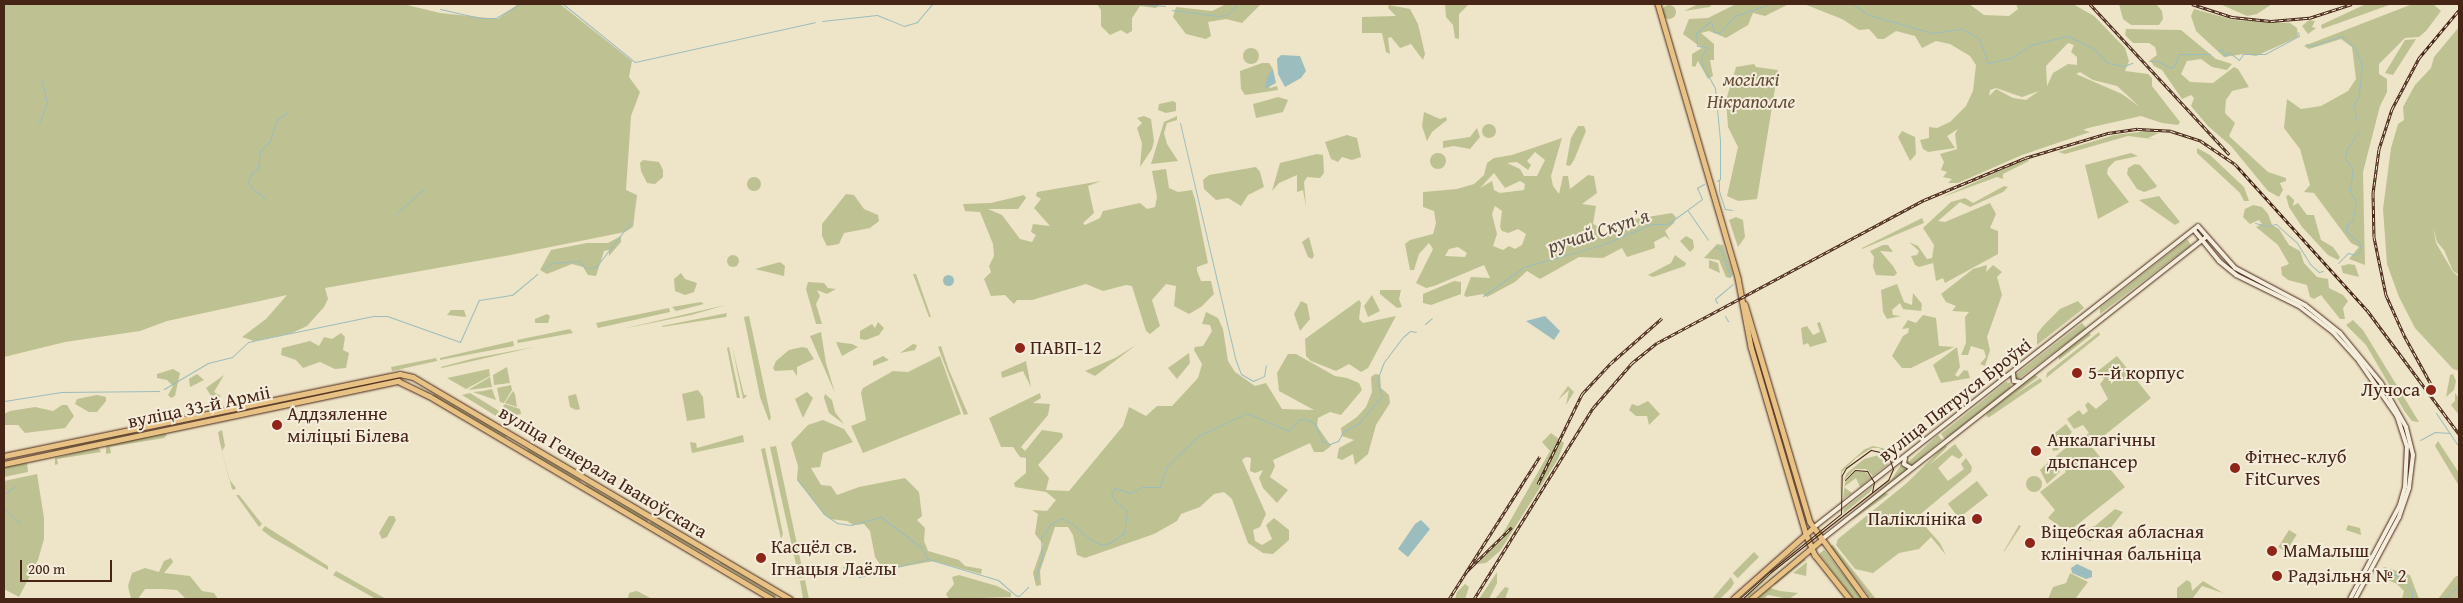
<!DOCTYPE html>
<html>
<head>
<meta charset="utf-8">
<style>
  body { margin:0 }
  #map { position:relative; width:2463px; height:603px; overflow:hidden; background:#eee4c7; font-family:"Gentium Book Plus",serif }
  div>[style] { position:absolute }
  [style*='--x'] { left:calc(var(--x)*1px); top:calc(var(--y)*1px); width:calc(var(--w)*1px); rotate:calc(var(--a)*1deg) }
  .green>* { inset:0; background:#bec292; transform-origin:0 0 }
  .round { border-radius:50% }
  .water>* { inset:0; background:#9cbdbd }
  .stream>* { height:1px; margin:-0.5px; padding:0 0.5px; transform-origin:0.5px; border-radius:0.5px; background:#9cbdbd }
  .roads { filter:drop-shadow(0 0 1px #462416) drop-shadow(0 0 1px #462416) }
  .secondary>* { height:4px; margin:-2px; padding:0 2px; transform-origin:2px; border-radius:2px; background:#f4eddb }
  .primary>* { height:4.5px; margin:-2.25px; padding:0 2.25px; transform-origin:2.25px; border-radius:2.25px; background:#e7c284 }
  .tram>* { height:1px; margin:-0.5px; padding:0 0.5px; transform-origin:0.5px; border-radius:0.5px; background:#462416 }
  .rail>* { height:3px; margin-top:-1.5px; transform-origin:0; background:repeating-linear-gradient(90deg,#f4eddb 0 4px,#462416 0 8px); box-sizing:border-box; border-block:1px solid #462416 }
  .dots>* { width:14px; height:14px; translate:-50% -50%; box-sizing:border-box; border:2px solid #f4eddb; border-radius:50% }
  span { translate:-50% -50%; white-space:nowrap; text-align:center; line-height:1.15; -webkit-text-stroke:4px #f4eddb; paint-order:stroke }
  .park-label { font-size:19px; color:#644c35; font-style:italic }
  .poi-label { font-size:19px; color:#462416 }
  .left { translate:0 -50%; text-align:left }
  .right { translate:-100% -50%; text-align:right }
  .street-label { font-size:19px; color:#462416 }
  .water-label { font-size:20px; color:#5c4a40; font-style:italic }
  .frame { position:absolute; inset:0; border:5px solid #462416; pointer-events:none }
  .scale { position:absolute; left:20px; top:560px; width:92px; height:22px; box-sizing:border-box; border:2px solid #462416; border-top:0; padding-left:6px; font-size:15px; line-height:18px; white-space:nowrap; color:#462416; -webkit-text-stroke:4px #f4eddb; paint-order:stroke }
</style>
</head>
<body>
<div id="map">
  <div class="green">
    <div style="clip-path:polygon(4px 4px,403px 4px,440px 13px,498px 19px,518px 4px,560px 4px,632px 61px,629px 77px,640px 92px,631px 116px,626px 190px,637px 195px,633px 227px,625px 232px,505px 256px,325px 288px,328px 299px,324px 307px,307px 326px,292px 333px,254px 341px,242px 337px,266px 319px,287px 295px,167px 321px,140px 331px,65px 342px,4px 357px)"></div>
    <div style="clip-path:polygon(1097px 4px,1160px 4px,1156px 8px,1140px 6px,1132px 18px,1132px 31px,1127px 34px,1121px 30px,1110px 35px,1101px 26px,1101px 10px)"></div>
    <div style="clip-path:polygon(1226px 4px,1261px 4px,1242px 23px,1226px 19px,1208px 22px,1211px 36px,1206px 39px,1186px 34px,1173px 17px,1176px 7px,1212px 11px)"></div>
    <div style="clip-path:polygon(1445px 4px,1469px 4px,1459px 14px,1459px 39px,1455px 38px,1453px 25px,1446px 17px)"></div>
    <div style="clip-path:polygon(1698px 4px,1712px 4px,1710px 7px,1684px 11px)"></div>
    <div style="clip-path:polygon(1736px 4px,1789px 4px,1765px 16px,1753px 13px,1748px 25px,1726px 38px,1709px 31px,1701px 33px,1714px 44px,1714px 60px,1710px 60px,1713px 76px,1708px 79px,1698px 61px,1695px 67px,1692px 66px,1692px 54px,1702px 48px,1683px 34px,1689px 19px,1708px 18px)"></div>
    <div style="clip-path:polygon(evenodd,1804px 4px,1969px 4px,1984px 15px,2009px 16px,2018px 9px,2016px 4px,2073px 4px,2094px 16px,2125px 48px,2129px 61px,2125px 71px,2148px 74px,2152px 78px,2152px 86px,2180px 122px,2178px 125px,2162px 123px,2141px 116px,2088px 128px,2083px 130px,2090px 132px,2022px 155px,1958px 183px,1948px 183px,1952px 179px,1943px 177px,1947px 172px,1941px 170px,1944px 162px,1940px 154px,1957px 149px,1955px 134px,1958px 129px,1947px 136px,1955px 148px,1928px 152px,1923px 149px,1920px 140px,1929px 138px,1929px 127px,1937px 128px,1950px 122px,1966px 106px,1973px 91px,1976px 65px,1970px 56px,1950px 44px,1936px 41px,1922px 48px,1915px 36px,1896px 31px,1884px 39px,1878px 39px,1869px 29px,1859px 30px,1842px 19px,1804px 4px,2068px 43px,2074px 45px,2071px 52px,2077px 57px,2077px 65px,2068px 64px,2053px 73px,2047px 86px,2046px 66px,2068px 43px,1804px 4px,2080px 72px,2093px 80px,2117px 86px,2140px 107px,2122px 94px,2076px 74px,2080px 72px,1804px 4px,1996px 88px,2022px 97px,2039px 91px,2026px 100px,2013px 98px,1996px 89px,1989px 96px,1990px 90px,1996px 88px)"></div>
    <div style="clip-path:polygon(2119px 4px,2156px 4px,2162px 11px,2163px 19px,2159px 25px,2131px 25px,2123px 19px)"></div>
    <div style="clip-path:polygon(2220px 4px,2272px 4px,2257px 14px,2247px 16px)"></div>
    <div style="clip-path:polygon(2366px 4px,2392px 4px,2322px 29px,2321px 25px)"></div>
    <div style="clip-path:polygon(2433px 4px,2441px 11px,2426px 31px,2419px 37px,2405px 38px,2379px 64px,2379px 74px,2387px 79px,2387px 92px,2380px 106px,2363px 172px,2365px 265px,2349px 259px,2359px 247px,2351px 243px,2314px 193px,2304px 192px,2310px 185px,2300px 149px,2284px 128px,2287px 99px,2301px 109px,2321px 106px,2348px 91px,2356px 79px,2352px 47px,2341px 39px,2309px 49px,2304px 46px,2410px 5px)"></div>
    <div class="round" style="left:1662px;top:5px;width:14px;height:14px"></div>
    <div style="clip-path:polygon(1389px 5px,1410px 9px,1418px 24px,1425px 54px,1423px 60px,1411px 44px,1400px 48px,1391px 37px,1388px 38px,1390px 54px,1386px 52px,1382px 33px,1362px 33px,1362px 17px,1396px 16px,1388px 8px)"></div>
    <div style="clip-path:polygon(2194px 9px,2234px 20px,2290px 23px,2297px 28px,2298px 37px,2256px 56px,2244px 54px,2224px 57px,2196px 31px,2191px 16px)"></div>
    <div style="clip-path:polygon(2309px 20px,2315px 21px,2312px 27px,2316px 28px,2308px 34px,2302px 26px)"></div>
    <div style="clip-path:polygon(2459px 27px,2459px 275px,2453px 271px,2444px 250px,2437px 242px,2433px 227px,2436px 243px,2453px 272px,2459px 277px,2459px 371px,2453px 369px,2415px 328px,2399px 297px,2387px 264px,2383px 209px,2391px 148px,2398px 124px,2404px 120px,2403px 107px,2415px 85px,2431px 68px,2434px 57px)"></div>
    <div style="clip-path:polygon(2126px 29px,2181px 30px,2216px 59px,2232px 64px,2227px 70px,2212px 67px,2201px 59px,2187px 61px,2181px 74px,2190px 82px,2213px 83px,2234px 67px,2238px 69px,2249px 87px,2232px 91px,2226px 100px,2225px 113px,2235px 123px,2229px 136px,2268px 172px,2286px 178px,2286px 181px,2280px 183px,2283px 190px,2279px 197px,2268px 191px,2231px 146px,2208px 126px,2191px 106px,2194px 98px,2191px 95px,2182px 99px,2162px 70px,2154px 66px,2150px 60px,2157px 55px,2155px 47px,2149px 43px,2133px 43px,2125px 35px)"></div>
    <div style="clip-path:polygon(2416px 39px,2393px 75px,2385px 73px,2405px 40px)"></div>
    <div class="round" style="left:1243px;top:48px;width:16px;height:16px"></div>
    <div style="clip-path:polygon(1262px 63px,1269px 63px,1273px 69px,1267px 85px,1270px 88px,1277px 86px,1278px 90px,1245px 95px,1241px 89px,1240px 71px)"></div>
    <div style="clip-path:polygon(1754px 64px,1756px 67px,1778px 70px,1757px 199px,1738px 201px,1727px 196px,1738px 147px,1728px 127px,1726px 100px,1736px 67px)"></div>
    <div style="clip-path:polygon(1278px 97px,1288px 100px,1283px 112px,1256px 118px,1253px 104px)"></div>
    <div style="clip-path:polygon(1173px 101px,1176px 103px,1176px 111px,1166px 113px,1158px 110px,1159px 104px)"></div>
    <div style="clip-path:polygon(1424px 112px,1440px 119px,1446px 117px,1447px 120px,1432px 132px,1427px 141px,1422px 126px)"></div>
    <div style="clip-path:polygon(1144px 116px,1151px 119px,1154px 141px,1152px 149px,1140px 167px,1142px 143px,1137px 128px,1142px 123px,1137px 118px)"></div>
    <div style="clip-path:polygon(1177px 116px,1177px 120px,1167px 123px,1164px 133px,1167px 144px,1178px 161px,1151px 164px,1164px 122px)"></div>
    <div class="round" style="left:1482px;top:124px;width:14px;height:14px"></div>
    <div style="clip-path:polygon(1578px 126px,1584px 126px,1586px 131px,1574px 160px,1570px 166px,1566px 165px,1571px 138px)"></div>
    <div style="clip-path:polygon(1477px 128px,1480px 137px,1470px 149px,1454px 146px,1443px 148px,1443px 141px,1470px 137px)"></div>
    <div style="clip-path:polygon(1902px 131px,1915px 137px,1916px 154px,1910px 161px,1898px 137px)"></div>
    <div style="clip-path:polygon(2148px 131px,2159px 133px,2148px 138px,2160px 140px,2128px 136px,2065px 154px,2058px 152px,2114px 135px)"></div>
    <div style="clip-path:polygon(1347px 135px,1357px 138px,1361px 157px,1352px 160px,1342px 157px,1338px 162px,1331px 159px,1325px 142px)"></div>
    <div style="clip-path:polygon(evenodd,1562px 138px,1551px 176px,1553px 186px,1559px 194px,1563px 176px,1568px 176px,1570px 189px,1588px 175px,1594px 176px,1597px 193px,1582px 204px,1596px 206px,1593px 224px,1599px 227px,1600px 238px,1603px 239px,1606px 232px,1629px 220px,1672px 213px,1676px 217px,1674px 223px,1665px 231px,1670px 240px,1665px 236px,1654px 242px,1655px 248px,1627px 257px,1622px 248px,1603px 258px,1579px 257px,1540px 279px,1527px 271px,1515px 282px,1487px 297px,1483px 294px,1466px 297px,1464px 295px,1471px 277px,1490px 278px,1484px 265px,1434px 286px,1426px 288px,1416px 283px,1433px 249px,1429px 243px,1419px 254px,1414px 270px,1410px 270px,1405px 244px,1410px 240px,1433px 234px,1436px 223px,1434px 211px,1423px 207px,1423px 192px,1457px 189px,1474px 184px,1484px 175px,1487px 163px,1494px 158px,1512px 155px,1562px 138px,1535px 152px,1545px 160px,1537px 176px,1524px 176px,1520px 169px,1507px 163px,1517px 162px,1528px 170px,1531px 165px,1527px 161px,1535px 152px,1562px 138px,1494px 173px,1505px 188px,1520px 181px,1525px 184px,1524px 190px,1500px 193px,1494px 190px,1492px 181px,1480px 188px,1494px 173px,1562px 138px,1495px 206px,1502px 211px,1500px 227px,1502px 231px,1508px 233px,1518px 229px,1526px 234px,1522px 245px,1515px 249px,1509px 246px,1503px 250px,1493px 246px,1497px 234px,1492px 214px,1495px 206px,1562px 138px,1458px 247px,1467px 253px,1465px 257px,1445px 256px,1449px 249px,1458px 247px)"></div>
    <div style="clip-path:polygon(2197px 148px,2210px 155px,2244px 187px,2249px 201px,2244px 201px,2240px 193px,2197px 153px)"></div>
    <div class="round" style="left:1430px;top:153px;width:16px;height:16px"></div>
    <div style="clip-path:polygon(2131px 153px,2138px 156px,2115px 161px,2108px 168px,2107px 174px,2129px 202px,2098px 219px,2085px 165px)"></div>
    <div style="clip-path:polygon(1317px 154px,1323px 155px,1324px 173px,1320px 178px,1307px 177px,1304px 182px,1306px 207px,1303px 190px,1297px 192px,1297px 175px,1279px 183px,1272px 191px,1280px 163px)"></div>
    <div style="clip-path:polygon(2026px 159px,2029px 161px,2003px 174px,2003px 179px,1997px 177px,1940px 198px)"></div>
    <div style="clip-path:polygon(643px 160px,659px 162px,663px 170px,663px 177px,655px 184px,647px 183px,641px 171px,640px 163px)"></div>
    <div style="clip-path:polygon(2135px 164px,2140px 165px,2157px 186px,2155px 188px,2144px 192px,2137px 189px,2127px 174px,2128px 168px)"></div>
    <div style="clip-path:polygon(1256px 167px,1260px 172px,1264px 187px,1248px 195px,1241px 206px,1228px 198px,1216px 200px,1204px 189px,1203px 180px,1209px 175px)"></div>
    <div style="clip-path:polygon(1166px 169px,1169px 188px,1178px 192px,1192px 190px,1195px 199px,1208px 263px,1197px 267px,1197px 271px,1201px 281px,1211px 281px,1214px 294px,1201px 307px,1189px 314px,1174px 306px,1176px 286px,1166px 284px,1152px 300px,1160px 326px,1150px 334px,1146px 331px,1132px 286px,1126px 285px,1103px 291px,1086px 284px,1032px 300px,1017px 300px,1014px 304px,1005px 295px,991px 296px,984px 279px,991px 272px,989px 266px,994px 256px,993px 244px,980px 212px,965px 211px,963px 204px,991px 203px,1024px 195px,1026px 198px,1018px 209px,988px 209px,1002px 215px,1020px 239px,1032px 242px,1036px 235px,1031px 232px,1033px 224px,1050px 226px,1034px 208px,1041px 199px,1036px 196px,1037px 192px,1101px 181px,1088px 186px,1094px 213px,1083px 223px,1085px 225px,1100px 218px,1103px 211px,1140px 203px,1147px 209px,1155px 207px,1157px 197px,1152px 171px)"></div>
    <div class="round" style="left:747px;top:177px;width:14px;height:14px"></div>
    <div style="clip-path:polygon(2004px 186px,2008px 187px,2003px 192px,1970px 207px,1960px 202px,1938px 221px,1945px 222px,1990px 203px,1996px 214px,1990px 228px,1998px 231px,1998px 254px,1945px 283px,1943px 278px,1936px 281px,1933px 263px,1919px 267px,1915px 265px,1911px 256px,1917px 255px,1919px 251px,1909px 242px,1918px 246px,1927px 259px,1932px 258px,1934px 245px,1923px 228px,1951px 202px,1965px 198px,1973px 203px)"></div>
    <div style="clip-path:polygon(846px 194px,854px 195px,864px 209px,878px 215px,879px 221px,870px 228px,844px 233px,839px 244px,827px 246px,822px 236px,822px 224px)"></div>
    <div style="clip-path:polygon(2289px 195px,2294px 200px,2293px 206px,2298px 203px,2307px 215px,2314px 215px,2321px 240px,2333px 247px,2340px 257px,2338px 260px,2328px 255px,2302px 227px,2289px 207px,2286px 196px)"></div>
    <div style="clip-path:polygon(2159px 196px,2180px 222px,2175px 225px,2139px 200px)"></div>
    <div style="clip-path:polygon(2253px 205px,2262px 207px,2268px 214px,2272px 225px,2279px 229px,2289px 245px,2300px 251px,2304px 263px,2317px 277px,2328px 279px,2329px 288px,2343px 295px,2348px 301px,2343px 308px,2345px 319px,2340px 319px,2321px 295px,2314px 299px,2310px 297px,2307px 285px,2288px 280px,2282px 275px,2281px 267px,2289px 264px,2278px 245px,2256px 227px,2262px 224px,2259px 220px,2250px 224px,2243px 217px,2245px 209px)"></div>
    <div style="clip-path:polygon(1736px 217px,1743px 220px,1745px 237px,1738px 247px,1729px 220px)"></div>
    <div style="clip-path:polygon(1922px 218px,1924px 223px,1862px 249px,1862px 248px)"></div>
    <div style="clip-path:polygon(621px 236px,621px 242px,609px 256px,609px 250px,604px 251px,596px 276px,588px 275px,583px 267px,572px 264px,547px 274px,540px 270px,551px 250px,587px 243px,608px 243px)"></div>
    <div style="clip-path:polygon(1686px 236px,1693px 240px,1694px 248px,1690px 252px,1680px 241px)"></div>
    <div style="clip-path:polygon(1309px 237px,1314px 256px,1312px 259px,1308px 257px,1302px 242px)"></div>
    <div style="clip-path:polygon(2187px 239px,2191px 245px,2100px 314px,2100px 308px)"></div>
    <div style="clip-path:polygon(1717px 244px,1723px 245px,1733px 275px,1730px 278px,1726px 277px,1719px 260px,1704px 258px)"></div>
    <div style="clip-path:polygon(1883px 245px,1888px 245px,1893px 252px,1880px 251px,1893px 266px,1897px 273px,1894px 276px,1876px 275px,1873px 267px,1874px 257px,1870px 251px)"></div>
    <div class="round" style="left:727px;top:255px;width:12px;height:12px"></div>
    <div style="clip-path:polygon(1675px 255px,1686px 263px,1685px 266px,1653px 277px,1648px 275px,1671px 263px)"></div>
    <div style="clip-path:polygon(1709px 260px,1718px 263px,1720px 273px,1709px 268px)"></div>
    <div style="clip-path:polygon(780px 262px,785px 266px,784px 276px,755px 269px)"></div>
    <div style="clip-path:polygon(2349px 264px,2355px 265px,2359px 277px,2343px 273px,2341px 266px)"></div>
    <div style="clip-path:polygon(1987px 265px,1986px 272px,1993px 265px,2002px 272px,1997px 277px,2002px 295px,1987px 337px,1990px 350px,1985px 366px,1980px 364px,1986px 357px,1984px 350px,1971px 346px,1968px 355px,1961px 355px,1966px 343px,1965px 317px,1969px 312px,1952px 311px,1956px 306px,1946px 302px,1941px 294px,1973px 269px)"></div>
    <div style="clip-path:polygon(681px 273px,685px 279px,697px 283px,694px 292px,685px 295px,675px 291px,674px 279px)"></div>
    <div style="clip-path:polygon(913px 274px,916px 274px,931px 317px,929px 317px)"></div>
    <div style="clip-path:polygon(1454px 281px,1461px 282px,1461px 294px,1431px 305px,1423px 303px,1423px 294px)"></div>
    <div style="clip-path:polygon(808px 282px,824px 283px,828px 288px,836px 289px,827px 294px,817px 290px,820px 296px,816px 304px,822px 324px,816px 324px,806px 289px)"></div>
    <div style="clip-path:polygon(1897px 284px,1904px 302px,1912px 305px,1913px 293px,1922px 304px,1921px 311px,1903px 309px,1900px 303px,1892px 310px,1893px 315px,1901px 316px,1887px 319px,1883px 312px,1881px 290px)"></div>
    <div style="clip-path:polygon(1380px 290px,1401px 290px,1399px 299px,1402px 307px,1397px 308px,1380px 294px)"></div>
    <div style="clip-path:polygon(1372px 295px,1380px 311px,1368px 317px,1364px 306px)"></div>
    <div style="clip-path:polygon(1359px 300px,1361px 303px,1359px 319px,1363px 323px,1396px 316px,1368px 368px,1361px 372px,1349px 364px,1336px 371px,1311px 361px,1306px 356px,1305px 339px)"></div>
    <div style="clip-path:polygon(1301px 301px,1307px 304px,1310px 319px,1300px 331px,1294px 314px)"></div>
    <div style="clip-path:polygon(2078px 301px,2084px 308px,2037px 345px,2037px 334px,2043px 326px,2060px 309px)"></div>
    <div style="clip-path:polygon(701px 302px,704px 304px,676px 311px,672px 307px)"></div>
    <div style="clip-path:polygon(726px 305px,691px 315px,622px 329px,708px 309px)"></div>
    <div style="clip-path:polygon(669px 308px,670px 312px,598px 328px,596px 323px)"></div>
    <div style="clip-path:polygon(451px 310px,464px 310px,466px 317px,447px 315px)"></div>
    <div style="clip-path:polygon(1206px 312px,1218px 318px,1223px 329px,1228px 361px,1235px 372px,1255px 386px,1266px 383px,1282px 409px,1314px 410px,1279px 391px,1277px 373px,1288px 354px,1296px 354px,1335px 376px,1347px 378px,1359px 383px,1362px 390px,1341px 415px,1330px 412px,1318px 418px,1317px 426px,1331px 446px,1323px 452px,1314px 452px,1310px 443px,1273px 460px,1275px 466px,1270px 477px,1288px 490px,1277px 503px,1263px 488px,1259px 478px,1263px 470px,1255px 473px,1250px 471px,1251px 458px,1246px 457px,1242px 460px,1266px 514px,1260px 527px,1253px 530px,1255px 541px,1262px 545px,1272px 539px,1266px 525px,1274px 518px,1289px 530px,1289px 540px,1273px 554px,1263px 553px,1248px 543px,1232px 499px,1224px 492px,1214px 494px,1200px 507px,1181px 514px,1177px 521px,1154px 534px,1085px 558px,1077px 555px,1073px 535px,1068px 527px,1055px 527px,1040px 571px,1041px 585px,1036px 586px,1033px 573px,1043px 544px,1035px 534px,1038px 514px,1032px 510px,1047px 511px,1056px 500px,1046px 492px,1015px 487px,1014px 483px,1026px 473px,1026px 458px,1020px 457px,1013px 447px,1001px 447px,989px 418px,1040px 393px,1041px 398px,1033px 403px,1050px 404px,1048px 415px,1021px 447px,1025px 451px,1042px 430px,1062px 433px,1063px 437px,1038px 465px,1049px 478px,1046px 490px,1069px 491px,1123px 426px,1129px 407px,1146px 416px,1157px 406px,1172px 406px,1198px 378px,1202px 364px,1194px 350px,1195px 347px,1203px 346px,1212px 331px,1210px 325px,1202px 324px)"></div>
    <div style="clip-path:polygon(727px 313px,726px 317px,662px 327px,662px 326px)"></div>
    <div style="clip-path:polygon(547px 314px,550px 316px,548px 323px,535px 323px,535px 319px)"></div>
    <div style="clip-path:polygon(1923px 315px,1936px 318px,1939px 346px,1954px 347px,1911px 368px,1902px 368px,1892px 356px,1903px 336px,1908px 333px,1909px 328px,1902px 329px,1908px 320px,1916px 323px)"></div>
    <div style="clip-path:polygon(749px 316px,771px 418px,769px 421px,760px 397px,744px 317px)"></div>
    <div style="clip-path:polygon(2353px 320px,2363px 330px,2419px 422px,2412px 421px,2405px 412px,2366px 345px,2346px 325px)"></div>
    <div style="clip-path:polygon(878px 322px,884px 328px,879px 335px,866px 340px,860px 339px,860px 331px,872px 324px,875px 328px)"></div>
    <div style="clip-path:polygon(1820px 322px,1827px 342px,1810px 347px,1808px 343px,1803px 345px,1801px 328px,1807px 326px,1813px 335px,1820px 332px,1817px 323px)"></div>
    <div style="clip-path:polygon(2082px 323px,2086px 328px,2016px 381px,2015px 375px)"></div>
    <div style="clip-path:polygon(570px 329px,573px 333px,518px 343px,517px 340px)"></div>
    <div style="clip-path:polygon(821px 332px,826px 363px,835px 393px,810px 336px)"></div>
    <div style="clip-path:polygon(2099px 332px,2100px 335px,2046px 378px,2047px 373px)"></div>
    <div style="clip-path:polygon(341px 333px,345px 337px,343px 350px,349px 353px,346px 368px,335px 369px,320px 362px,303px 368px,296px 360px,281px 355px,282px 348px,310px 341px,319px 346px,324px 337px,332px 339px)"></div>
    <div style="clip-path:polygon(2089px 333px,2091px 335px,2059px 360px,2059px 356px)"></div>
    <div style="clip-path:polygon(513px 341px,514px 346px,440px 360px,440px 358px)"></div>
    <div style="clip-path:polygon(836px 342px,852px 344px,858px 347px,842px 356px)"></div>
    <div style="clip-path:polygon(913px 344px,917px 345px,915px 350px,900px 353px)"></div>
    <div style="clip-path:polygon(1136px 345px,1095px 376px,1085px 371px,1115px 358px)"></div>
    <div style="clip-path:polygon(732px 346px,744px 395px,747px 395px,745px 398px,743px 399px)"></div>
    <div style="clip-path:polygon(941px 346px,949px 370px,968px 414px,964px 415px,938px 347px)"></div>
    <div style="clip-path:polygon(534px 347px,442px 368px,441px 367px,475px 358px)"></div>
    <div style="clip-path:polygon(729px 347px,740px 398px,737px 398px,727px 348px)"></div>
    <div style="clip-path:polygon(802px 347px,807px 348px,814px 359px,797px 367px,797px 376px,793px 370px,775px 371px,773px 368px,776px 361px,789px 350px)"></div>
    <div style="clip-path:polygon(1957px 347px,1960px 367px,1955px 375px,1958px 377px,1964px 370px,1968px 371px,1970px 378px,1941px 383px,1933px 365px)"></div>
    <div style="clip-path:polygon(1189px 353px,1190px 363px,1177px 379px,1168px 368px)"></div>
    <div style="clip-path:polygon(883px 356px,889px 360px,873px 366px,873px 361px)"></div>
    <div style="clip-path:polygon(940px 356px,961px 414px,863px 453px,851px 426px,866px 420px,861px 393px,863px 388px,893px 371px,908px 372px)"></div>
    <div style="clip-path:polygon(2117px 356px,2151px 398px,2091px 446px,2125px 487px,2068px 532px,2048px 518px,2055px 510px,2040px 492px,2066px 472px,2056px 456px,2068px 446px,2063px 441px,2057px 445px,2059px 450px,2053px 451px,2050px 437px,2066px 424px,2072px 432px,2065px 440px,2071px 447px,2089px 433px,2083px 425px,2074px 429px,2067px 419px,2079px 410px,2083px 415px,2088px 411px,2085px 405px,2088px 402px,2096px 409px,2108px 399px,2100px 384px,2104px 379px,2100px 374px,2095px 378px,2094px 374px)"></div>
    <div style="clip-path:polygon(436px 358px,437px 361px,392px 371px,391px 367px)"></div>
    <div style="clip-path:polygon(1026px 361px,1031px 387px,1023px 371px,1002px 378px,1001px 372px)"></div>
    <div style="clip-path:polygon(507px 367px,510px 383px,494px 385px,493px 375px)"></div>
    <div style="clip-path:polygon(173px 369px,180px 373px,175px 396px,171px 398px,168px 395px,173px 386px,167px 380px,157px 378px,157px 374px)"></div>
    <div style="clip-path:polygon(489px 369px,490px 376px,466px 389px,447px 378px)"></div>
    <div style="clip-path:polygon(197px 374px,204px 380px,190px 387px,189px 379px)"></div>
    <div style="clip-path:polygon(1375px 374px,1380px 375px,1381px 388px,1389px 395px,1390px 403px,1376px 425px,1368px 454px,1355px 465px,1353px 454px,1342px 460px,1337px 458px,1339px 448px,1354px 440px,1342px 436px,1341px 428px,1357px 417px,1366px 407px,1372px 392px,1371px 377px)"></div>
    <div style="clip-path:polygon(2453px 374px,2456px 381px,2454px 390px,2446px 397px,2450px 375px)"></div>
    <div style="clip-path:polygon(224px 375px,214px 392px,221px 396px,213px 399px,206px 388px)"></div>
    <div style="clip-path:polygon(2035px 375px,2038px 377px,1986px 417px,1989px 411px)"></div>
    <div style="clip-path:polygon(490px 377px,492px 387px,468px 390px)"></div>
    <div style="clip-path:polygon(391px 378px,391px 380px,321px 393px,321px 392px)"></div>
    <div style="left:2040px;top:378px;width:4px;height:65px;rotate:56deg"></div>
    <div style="clip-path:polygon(2006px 382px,2011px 383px,2010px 388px,1945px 439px,1941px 434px)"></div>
    <div style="clip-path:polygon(511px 385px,512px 390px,504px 403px,500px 402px,497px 388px)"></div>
    <div style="clip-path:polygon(1568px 386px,1574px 392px,1566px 405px,1569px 390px,1558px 400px)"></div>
    <div style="clip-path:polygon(492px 389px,496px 400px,473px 392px,483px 391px)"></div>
    <div style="clip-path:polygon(698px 390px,703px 397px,705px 418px,687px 421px,682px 394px)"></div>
    <div style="clip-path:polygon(513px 391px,515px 394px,517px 407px,505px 403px)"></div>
    <div style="clip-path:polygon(807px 392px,813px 398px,803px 418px,795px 399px)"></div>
    <div style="clip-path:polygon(317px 393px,238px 411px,237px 409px)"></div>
    <div style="clip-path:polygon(470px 393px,499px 411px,496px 416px,462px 395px)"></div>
    <div style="clip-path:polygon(2455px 393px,2459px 398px,2459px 415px,2451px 405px,2455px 401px)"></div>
    <div style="left:434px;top:394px;width:84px;height:2px;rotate:30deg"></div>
    <div style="clip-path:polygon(576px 394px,580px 409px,576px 410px,570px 407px,568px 396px)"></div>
    <div style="clip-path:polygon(825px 394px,832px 400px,835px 412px,844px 424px,829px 413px,824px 398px)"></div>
    <div style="clip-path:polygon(97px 395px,106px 397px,106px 401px,97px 412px,89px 412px,75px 404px,77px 399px)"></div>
    <div style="clip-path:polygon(1648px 401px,1660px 414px,1649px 425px,1647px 416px,1636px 416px,1629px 410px,1632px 404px,1638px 406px)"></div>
    <div style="clip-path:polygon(505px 404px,520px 409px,521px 414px,511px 416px,501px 410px)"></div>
    <div style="clip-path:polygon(62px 405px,67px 405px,74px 416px,65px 428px,25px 433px,18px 425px,4px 425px,4px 414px,10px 411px,35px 407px,53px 411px)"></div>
    <div style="clip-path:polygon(200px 417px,200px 419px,138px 431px,138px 430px)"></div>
    <div style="clip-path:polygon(823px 420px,844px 429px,853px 442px,823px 453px,820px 467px,811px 468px,821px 485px,831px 486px,837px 495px,859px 487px,905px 478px,919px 492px,922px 516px,917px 520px,925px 528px,924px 541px,928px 551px,959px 560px,965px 566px,982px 569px,981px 574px,934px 561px,884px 570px,875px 557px,870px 531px,864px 524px,853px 525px,847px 521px,830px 519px,823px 513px,797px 480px,798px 466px,791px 443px,808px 425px)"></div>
    <div style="clip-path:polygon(222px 430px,225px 446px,222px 451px,229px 479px,236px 488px,234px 490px,232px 489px,220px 443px,218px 432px)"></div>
    <div style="clip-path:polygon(133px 432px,134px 434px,52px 451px,52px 448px)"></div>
    <div style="clip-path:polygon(165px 433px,167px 435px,164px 438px,110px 447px,111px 453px,106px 454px,106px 446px)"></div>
    <div style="clip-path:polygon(1551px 433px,1564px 443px,1558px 459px,1500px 551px,1486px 563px,1477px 564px,1504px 538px,1502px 535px,1550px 451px,1542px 442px)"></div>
    <div style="clip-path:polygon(743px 435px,744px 442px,692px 453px,690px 442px,696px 443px,697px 448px)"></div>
    <div style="clip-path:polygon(1938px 435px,1942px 440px,1911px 466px,1906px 464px)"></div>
    <div style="clip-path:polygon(2438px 441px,2459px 473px,2459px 486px,2435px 446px)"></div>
    <div style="clip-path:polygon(1955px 444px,1963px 455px,1959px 459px,1952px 455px,1938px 468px,1948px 481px,1964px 469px,1961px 464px,1966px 458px,1972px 467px,1971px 472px,1917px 517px,1940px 543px,1946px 555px,1931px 537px,1919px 549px,1899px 553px,1873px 573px,1855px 569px,1836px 545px,1838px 539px)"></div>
    <div style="left:1945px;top:445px;width:3px;height:69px;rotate:45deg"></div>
    <div style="clip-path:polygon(776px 446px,804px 577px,799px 578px,770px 447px)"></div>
    <div style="clip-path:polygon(1873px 446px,1886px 449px,1894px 459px,1879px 448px,1872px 448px,1856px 458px,1842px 472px,1840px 502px,1841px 470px,1865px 449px)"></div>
    <div style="clip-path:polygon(98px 447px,101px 452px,57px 459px,58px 464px,55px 465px,55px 458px)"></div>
    <div style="clip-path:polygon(765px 448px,783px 534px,781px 539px,761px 449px)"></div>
    <div style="clip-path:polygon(528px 449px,581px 480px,581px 482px,527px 451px)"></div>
    <div style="clip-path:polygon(1879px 455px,1888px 464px,1873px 476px,1866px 469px,1855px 469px,1843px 481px,1847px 473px,1864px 459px)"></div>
    <div style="clip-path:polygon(2053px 458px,2060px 472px,2047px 484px,2040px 470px)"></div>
    <div style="clip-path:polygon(27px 463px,28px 472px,4px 477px,4px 467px)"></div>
    <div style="clip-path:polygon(1901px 465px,1908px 468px,1827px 532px,1891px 480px)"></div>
    <div style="clip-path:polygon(1856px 471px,1866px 472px,1871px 478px,1860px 487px,1856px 478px,1844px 487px,1852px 493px,1843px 499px,1845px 482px)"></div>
    <div style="clip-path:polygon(37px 474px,44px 518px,44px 539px,38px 560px,19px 597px,4px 589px,4px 481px)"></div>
    <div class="round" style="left:2026px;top:476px;width:16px;height:16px"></div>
    <div style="left:1977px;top:481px;width:18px;height:37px;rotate:52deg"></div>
    <div style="clip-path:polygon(586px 484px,649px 520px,647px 522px,586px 486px)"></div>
    <div style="clip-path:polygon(1873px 486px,1870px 492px,1843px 514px,1844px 509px)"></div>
    <div style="clip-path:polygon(1884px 493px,1889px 494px,1851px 521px,1855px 517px)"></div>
    <div style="clip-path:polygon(236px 495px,239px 495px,262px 524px,259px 527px)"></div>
    <div style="clip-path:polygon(2115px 509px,2123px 512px,2109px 530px,2101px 527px,2091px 541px,2082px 538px,2082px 530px,2095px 526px)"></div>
    <div style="clip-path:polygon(389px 516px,394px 516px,396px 520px,387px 537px,382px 539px,379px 533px)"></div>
    <div style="clip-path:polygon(651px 521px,714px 558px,714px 560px,650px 523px)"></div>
    <div style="clip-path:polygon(2019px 525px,2021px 526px,2004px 552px,2004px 551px)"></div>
    <div style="clip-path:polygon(2348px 525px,2360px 528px,2361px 535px,2346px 530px)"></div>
    <div style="clip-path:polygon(265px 526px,328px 566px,328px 570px,271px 537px,262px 530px)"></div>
    <div style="left:2289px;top:530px;width:9px;height:20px;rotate:32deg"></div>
    <div style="clip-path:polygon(1833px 545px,1876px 599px,1871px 599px,1830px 546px)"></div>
    <div style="clip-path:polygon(1824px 550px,1863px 599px,1854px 599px,1819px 554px)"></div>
    <div style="left:1754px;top:552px;width:7px;height:30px;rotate:45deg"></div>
    <div style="clip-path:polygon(171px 558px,173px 562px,164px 573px,190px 576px,202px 591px,214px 593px,218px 599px,186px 599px,177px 590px,163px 589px,145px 589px,138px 599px,131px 599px,128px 586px,132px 573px,145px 568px,159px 572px,164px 561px)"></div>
    <div style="clip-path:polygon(1804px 559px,1806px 560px,1775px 585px,1774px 582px)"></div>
    <div style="clip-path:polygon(721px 562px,776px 595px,775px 597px,719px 563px)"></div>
    <div style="clip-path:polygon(1807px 562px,1806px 576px,1793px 573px)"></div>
    <div style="clip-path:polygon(1784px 563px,1746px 599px,1743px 599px,1760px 583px)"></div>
    <div style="clip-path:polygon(2384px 567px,2410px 575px,2419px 599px,2402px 599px,2404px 591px,2397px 584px,2388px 580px,2381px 571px)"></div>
    <div style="clip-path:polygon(336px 571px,338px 572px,386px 599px,376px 599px,333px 575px)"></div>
    <div style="clip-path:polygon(1497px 572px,1497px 583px,1489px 599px,1479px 599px)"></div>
    <div style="clip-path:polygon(2070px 573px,2088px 582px,2075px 599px,2048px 599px,2053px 587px,2066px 583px)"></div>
    <div style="clip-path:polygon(959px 575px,997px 586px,1011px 593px,1011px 597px,949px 599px,946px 594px,954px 584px,952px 577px)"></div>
    <div style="clip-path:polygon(2459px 575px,2459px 599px,2438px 599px,2455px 577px)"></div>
    <div style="clip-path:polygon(1731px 577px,1734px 583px,1731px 588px,1720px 599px,1712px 599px)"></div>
    <div style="clip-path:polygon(805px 580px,809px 599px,803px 599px,800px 581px)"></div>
    <div style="clip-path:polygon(2187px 580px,2191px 583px,2192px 591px,2203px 581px,2223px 593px,2202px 586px,2192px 599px,2177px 599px,2177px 588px)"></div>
    <div style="clip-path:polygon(1465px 584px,1469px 587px,1465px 599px,1455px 599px,1457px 592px)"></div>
    <div style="clip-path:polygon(1505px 587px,1509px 588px,1505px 599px,1495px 599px)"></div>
    <div style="clip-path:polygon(1770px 588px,1780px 591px,1798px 593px,1789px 599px,1768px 595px,1764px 599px,1757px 599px)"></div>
    <div style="clip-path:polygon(636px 591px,639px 592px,652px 599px,628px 599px,629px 593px)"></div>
  </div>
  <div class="water">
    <div style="clip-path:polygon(1281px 55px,1300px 56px,1306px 71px,1301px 78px,1285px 87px,1278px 74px,1277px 59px)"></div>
    <div style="clip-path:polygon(1273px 69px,1276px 83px,1265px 89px,1267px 77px)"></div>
    <div class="round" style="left:942.5px;top:274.5px;width:11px;height:11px"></div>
    <div style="clip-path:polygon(1545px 316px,1560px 331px,1554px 340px,1526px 321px)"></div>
    <div style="clip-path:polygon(1421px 520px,1430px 529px,1408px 557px,1398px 549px,1415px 524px)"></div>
    <div style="clip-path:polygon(2077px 564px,2092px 571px,2092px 577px,2086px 579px,2072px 573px,2071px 568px)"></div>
  </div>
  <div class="stream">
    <div style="--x:563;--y:4;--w:92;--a:38.9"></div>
    <div style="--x:635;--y:62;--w:184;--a:-12.5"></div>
    <div style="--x:1141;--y:4;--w:24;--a:5"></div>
    <div style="--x:1853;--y:4;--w:19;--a:35"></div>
    <div style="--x:1869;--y:15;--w:66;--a:15.9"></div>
    <div style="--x:1932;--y:33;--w:30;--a:-8"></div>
    <div style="--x:1962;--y:29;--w:19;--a:28"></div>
    <div style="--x:1979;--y:38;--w:27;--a:70"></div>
    <div style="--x:1988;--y:63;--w:24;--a:-12"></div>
    <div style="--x:2011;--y:58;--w:24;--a:-33"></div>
    <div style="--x:2031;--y:45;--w:38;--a:-14"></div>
    <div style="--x:2068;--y:36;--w:28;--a:26"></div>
    <div style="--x:2093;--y:48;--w:21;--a:45"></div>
    <div style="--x:2108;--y:63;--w:16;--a:11"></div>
    <div style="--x:2124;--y:66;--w:9;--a:-21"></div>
    <div style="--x:440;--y:9;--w:41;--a:12.7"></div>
    <div style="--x:480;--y:18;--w:16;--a:0"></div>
    <div style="--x:496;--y:18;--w:27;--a:-31"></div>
    <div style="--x:1172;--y:10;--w:47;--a:7.3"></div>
    <div style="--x:1219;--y:16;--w:8;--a:-7"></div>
    <div style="--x:1227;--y:15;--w:16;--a:-45"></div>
    <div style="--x:822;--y:21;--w:55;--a:-6.2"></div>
    <div style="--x:877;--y:15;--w:29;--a:22"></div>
    <div style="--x:904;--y:26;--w:14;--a:-17"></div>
    <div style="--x:917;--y:22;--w:23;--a:-50"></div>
    <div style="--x:2306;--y:44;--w:5;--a:22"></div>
    <div style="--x:2311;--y:46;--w:33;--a:-18"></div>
    <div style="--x:2342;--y:36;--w:18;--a:45"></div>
    <div style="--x:2355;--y:49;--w:17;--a:66"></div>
    <div style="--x:2362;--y:65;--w:30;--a:96"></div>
    <div style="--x:2359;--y:95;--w:11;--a:117"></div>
    <div style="--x:2354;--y:105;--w:14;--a:82"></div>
    <div style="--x:2218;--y:51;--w:4;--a:-27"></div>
    <div style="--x:2222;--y:49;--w:8;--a:67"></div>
    <div style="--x:2225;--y:56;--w:6;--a:-45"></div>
    <div style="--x:2229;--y:52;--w:13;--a:39"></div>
    <div style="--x:2239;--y:60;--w:7;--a:-56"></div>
    <div style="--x:2243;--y:54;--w:22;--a:0"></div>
    <div style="--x:2265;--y:54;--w:38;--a:-28"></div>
    <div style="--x:2299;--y:36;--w:4;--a:-104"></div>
    <div style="--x:2149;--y:61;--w:9;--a:0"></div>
    <div style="--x:2158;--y:61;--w:14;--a:30"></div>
    <div style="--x:2170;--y:68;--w:4;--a:-27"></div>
    <div style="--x:2174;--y:66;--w:13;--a:-67"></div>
    <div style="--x:2179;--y:54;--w:31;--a:0"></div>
    <div style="--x:39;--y:123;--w:22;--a:-68"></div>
    <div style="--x:47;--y:103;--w:23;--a:-103"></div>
    <div style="--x:1180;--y:123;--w:244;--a:76.8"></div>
    <div style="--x:1236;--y:361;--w:14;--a:69"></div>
    <div style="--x:1241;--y:374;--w:14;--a:30"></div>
    <div style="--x:1253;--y:381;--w:12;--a:-24"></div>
    <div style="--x:1264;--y:376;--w:11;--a:-80"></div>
    <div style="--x:1719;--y:180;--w:11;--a:90"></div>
    <div style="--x:1719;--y:191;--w:19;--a:72"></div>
    <div style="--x:1725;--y:209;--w:7;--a:8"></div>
    <div style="--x:1717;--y:181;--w:4;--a:-34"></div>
    <div style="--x:1720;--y:179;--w:39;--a:-90"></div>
    <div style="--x:1720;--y:140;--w:52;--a:-95.5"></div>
    <div style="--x:1715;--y:88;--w:26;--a:-119"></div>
    <div style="--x:1702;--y:65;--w:8;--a:-97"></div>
    <div style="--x:1701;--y:57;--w:12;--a:-59"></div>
    <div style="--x:1707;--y:47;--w:10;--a:-174"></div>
    <div style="--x:1697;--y:46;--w:13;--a:-94"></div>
    <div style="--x:1696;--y:33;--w:19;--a:-39"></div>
    <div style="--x:1711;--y:21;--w:11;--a:75"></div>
    <div style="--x:1714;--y:32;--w:6;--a:0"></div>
    <div style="--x:1720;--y:32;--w:22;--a:-47"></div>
    <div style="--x:1735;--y:16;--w:37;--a:-19"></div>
    <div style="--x:265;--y:198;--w:16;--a:-142"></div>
    <div style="--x:252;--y:188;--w:7;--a:-124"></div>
    <div style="--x:248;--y:182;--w:7;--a:-74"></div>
    <div style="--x:250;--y:175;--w:11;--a:-41"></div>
    <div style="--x:258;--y:168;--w:17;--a:-83"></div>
    <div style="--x:260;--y:151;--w:14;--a:-45"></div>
    <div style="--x:270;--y:141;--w:22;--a:-72"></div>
    <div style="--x:277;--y:120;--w:15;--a:-37"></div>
    <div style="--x:1688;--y:211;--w:35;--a:55"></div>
    <div style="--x:396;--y:214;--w:38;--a:-42"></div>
    <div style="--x:2255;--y:223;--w:12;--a:14"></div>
    <div style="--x:2267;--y:226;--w:9;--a:-13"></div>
    <div style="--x:2276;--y:224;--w:28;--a:42"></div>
    <div style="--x:2297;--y:243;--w:25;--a:58"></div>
    <div style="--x:2310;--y:264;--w:12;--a:42"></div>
    <div style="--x:2319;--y:272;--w:4;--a:-14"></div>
    <div style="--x:1715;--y:246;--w:7;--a:34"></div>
    <div style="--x:1721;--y:250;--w:28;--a:71"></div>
    <div style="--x:2338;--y:263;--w:14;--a:-45"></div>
    <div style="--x:2348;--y:253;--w:8;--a:14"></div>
    <div style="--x:2356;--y:255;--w:8;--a:-50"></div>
    <div style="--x:2361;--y:249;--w:7;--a:-106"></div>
    <div style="--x:2359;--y:242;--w:16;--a:-142"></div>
    <div style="--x:2346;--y:232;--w:6;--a:-90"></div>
    <div style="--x:2346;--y:226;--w:9;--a:-41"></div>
    <div style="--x:2353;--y:220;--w:18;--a:-81"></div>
    <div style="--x:2356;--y:202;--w:13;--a:-119"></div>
    <div style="--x:2350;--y:191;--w:23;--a:-83"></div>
    <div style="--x:2353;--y:168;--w:12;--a:-132"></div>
    <div style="--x:2345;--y:159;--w:10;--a:-79"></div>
    <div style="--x:2347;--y:149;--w:20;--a:-57"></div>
    <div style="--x:543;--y:269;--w:11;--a:-34"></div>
    <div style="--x:552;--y:263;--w:27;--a:-4"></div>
    <div style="--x:579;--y:261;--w:10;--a:45"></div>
    <div style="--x:586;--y:268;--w:10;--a:-6"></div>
    <div style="--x:596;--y:267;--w:56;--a:-52.3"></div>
    <div style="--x:1483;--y:296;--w:50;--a:-35.3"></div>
    <div style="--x:1524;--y:267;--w:83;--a:-16"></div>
    <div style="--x:1604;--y:244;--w:52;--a:-22.6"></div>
    <div style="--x:1652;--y:224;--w:16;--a:0"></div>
    <div style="--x:1668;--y:224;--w:42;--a:-36.3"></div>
    <div style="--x:1702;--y:199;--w:12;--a:-114"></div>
    <div style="--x:1697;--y:188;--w:8;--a:-30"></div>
    <div style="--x:1717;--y:303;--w:4;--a:-117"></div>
    <div style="--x:1715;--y:299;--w:23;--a:-40"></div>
    <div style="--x:1725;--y:316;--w:6;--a:59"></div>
    <div style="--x:1425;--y:324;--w:9;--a:-41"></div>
    <div style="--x:164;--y:389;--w:51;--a:-30.6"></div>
    <div style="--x:208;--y:363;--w:25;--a:-14"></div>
    <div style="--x:232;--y:357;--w:22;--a:-43"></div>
    <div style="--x:248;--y:342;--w:129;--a:-11.7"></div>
    <div style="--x:374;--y:316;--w:13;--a:0"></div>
    <div style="--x:387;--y:316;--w:77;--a:19.6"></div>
    <div style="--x:460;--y:342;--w:46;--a:-65.7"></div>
    <div style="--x:479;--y:300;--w:33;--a:-9"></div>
    <div style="--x:512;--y:295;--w:33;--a:-40"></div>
    <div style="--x:4;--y:401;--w:58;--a:-9"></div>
    <div style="--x:61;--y:392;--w:98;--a:-0.6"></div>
    <div style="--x:2436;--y:413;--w:41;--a:55.9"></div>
    <div style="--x:2420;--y:440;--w:17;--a:-28"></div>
    <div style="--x:2435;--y:432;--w:15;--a:4"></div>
    <div style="--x:797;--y:479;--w:44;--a:52.4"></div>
    <div style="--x:824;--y:514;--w:16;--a:35"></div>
    <div style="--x:837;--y:523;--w:14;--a:8"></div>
    <div style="--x:851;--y:525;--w:31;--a:-15"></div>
    <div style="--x:881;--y:517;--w:51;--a:37.1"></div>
    <div style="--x:922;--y:548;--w:13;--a:61"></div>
    <div style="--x:928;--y:559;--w:73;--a:16.7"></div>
    <div style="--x:998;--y:580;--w:23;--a:41"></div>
    <div style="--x:1015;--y:595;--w:4;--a:14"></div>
    <div style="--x:1019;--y:596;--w:13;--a:-45"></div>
    <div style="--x:4;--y:494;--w:14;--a:-34"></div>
    <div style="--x:4;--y:508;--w:22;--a:43"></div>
    <div style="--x:843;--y:567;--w:19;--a:32"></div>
    <div style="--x:859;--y:577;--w:70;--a:-14.8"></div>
    <div style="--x:2387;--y:575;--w:9;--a:0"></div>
    <div style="--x:2396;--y:575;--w:13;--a:39"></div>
    <div style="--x:2406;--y:583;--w:10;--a:53"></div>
    <div style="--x:2412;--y:591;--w:8;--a:90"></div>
    <div style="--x:1035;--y:580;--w:24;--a:-73"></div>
    <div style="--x:1042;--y:557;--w:19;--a:-93"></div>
    <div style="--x:1041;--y:538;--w:16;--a:-55"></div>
    <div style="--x:1050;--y:525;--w:13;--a:-32"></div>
    <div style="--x:1061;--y:518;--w:13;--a:27"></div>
    <div style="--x:1073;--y:524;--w:24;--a:42"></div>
    <div style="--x:1091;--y:540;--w:12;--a:24"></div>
    <div style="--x:1102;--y:545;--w:8;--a:-14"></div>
    <div style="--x:1110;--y:543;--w:17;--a:-36"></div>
    <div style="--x:1124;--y:533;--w:22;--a:-82"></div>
    <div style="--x:1127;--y:511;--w:16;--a:-140"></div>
    <div style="--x:1115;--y:501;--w:9;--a:-117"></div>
    <div style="--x:1111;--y:493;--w:6;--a:-51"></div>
    <div style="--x:1115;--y:488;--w:16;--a:18"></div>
    <div style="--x:1130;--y:493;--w:13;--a:-27"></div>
    <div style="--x:1142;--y:487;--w:18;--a:0"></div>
    <div style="--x:1160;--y:487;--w:22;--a:-72"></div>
    <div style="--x:1167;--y:466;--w:43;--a:-44.1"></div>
    <div style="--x:1198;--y:436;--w:54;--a:-25.1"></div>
    <div style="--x:1247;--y:413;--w:46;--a:23.2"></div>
    <div style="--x:1289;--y:431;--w:16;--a:-50"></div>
    <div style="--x:1299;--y:419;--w:10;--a:6"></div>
    <div style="--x:1309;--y:420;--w:9;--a:36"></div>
    <div style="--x:1316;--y:425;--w:17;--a:69"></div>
    <div style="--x:1322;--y:441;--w:9;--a:21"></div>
    <div style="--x:1330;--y:444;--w:9;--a:-21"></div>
    <div style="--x:1338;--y:441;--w:10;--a:-61"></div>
    <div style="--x:1343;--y:432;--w:18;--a:-29"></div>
    <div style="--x:1359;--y:423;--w:35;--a:-50"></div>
    <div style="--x:1382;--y:396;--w:17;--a:-107"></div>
    <div style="--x:1377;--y:380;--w:19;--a:-69"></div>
    <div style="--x:1384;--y:362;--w:31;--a:-53"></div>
    <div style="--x:1403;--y:337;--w:9;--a:-41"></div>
    <div style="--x:1410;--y:331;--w:6;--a:9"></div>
    <div style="--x:2444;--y:599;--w:21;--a:-43"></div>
  </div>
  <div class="roads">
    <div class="secondary">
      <div style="--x:2194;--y:230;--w:40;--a:51"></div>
      <div style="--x:2219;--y:261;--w:22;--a:39"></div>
      <div style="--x:2236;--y:275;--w:70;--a:26.2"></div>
      <div style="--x:2299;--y:306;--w:43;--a:37.4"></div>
      <div style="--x:2333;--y:332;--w:39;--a:48"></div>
      <div style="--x:2359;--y:361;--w:67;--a:55.4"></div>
      <div style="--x:2397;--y:416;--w:32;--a:72"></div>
      <div style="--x:2407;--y:446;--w:41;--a:92.8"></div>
      <div style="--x:2405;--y:487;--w:19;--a:106"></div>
      <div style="--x:2400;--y:505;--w:106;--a:118"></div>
      <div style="--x:2013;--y:373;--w:8;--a:83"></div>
      <div style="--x:2014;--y:381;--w:6;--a:9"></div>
      <div style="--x:1905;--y:458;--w:6;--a:99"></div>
      <div style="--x:1904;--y:464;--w:8;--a:30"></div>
      <div style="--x:1813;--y:528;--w:489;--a:-38.1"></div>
      <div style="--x:2198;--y:226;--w:56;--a:48.6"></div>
      <div style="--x:2235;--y:268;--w:79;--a:27.9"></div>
      <div style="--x:2305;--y:305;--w:45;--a:38.7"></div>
      <div style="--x:2340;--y:333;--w:65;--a:50.6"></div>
      <div style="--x:2381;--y:383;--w:51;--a:60.4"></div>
      <div style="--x:2406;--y:427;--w:29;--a:76"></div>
      <div style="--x:2413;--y:455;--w:33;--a:97"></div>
      <div style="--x:2409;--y:488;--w:31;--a:109"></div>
      <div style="--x:2399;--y:517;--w:93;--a:118.2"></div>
      <div style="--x:1821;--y:540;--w:490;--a:-38.2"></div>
    </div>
    <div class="primary">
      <div style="--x:1658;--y:4;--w:285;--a:73.7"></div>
      <div style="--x:1738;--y:278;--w:70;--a:79.3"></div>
      <div style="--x:1751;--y:347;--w:195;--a:73.6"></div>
      <div style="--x:1806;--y:534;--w:23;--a:67"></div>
      <div style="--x:1815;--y:555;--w:56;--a:51.5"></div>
      <div style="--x:1745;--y:304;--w:227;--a:73.4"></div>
      <div style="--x:1810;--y:522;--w:95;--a:54"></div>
      <div style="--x:4;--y:456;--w:404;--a:-11.7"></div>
      <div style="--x:400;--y:374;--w:13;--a:13"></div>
      <div style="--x:413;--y:377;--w:438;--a:30.5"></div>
      <div style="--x:4;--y:464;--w:403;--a:-11.9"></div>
      <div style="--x:398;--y:381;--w:34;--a:26"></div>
      <div style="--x:429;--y:396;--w:399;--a:30.6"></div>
      <div style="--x:1733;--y:599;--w:107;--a:-41.6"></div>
      <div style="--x:1751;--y:599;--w:92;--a:-40.1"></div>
    </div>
  </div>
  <div class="tram">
    <div style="--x:1845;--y:480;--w:14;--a:-45"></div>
    <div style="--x:1855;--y:470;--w:12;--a:5"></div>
    <div style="--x:1867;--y:471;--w:13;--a:58"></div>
    <div style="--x:1874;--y:482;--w:10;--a:101"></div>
    <div style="--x:1739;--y:599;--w:42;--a:-42.1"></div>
    <div style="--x:1770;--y:571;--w:91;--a:-38.8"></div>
    <div style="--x:1841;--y:514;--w:39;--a:-89"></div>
    <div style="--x:1842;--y:475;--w:8;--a:-60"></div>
    <div style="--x:1846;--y:468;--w:31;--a:-36"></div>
    <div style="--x:1871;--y:450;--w:17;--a:13"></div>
    <div style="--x:1888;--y:454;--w:16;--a:72"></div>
    <div style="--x:1893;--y:469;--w:12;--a:114"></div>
    <div style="--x:1888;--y:480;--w:150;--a:141.8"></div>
    <div style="--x:1770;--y:573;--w:38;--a:137"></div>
  </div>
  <div class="rail">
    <div style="--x:2090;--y:4;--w:205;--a:47.2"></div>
    <div style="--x:2192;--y:4;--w:42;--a:18"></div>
    <div style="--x:2232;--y:17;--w:39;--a:6"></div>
    <div style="--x:2271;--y:21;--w:38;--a:-5"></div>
    <div style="--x:2309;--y:18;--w:45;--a:-18"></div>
    <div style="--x:2431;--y:384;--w:56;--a:-118.9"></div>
    <div style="--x:2404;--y:335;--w:44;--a:-114.2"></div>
    <div style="--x:2386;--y:295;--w:59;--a:-101.7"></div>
    <div style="--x:2374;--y:237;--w:44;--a:-91.3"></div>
    <div style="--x:2373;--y:193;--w:44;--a:-82.2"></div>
    <div style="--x:2379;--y:149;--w:42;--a:-72"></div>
    <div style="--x:2392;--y:109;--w:58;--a:-62.1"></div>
    <div style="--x:2419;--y:58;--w:62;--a:-50.2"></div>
    <div style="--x:1538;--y:484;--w:100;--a:-63.9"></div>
    <div style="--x:1582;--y:394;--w:42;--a:-46.9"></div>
    <div style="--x:1611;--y:363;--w:68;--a:-41.4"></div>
    <div style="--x:1466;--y:572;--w:64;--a:-44.4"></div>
    <div style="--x:1449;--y:599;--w:169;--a:-57.5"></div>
    <div style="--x:1474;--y:599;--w:225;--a:-58.1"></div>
    <div style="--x:1593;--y:408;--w:60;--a:-49.1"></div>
    <div style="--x:1632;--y:363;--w:32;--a:-39"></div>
    <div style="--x:1657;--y:343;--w:303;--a:-28.2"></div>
    <div style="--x:1924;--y:200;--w:109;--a:-22.6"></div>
    <div style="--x:2025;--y:158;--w:87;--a:-16.8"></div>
    <div style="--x:2108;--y:133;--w:30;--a:-8"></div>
    <div style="--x:2138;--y:129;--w:33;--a:3"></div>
    <div style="--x:2171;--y:131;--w:32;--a:18"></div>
    <div style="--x:2201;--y:141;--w:41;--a:34.1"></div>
    <div style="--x:2235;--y:164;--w:197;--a:47.9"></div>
    <div style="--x:2367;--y:310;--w:154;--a:53.4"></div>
  </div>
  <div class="dots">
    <div style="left:1020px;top:348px;background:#8f2418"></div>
    <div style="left:2077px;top:373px;background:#8f2418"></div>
    <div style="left:2431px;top:390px;background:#8f2418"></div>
    <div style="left:277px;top:425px;background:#8f2418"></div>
    <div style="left:2036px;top:451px;background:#8f2418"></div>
    <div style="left:2235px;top:468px;background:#8f2418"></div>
    <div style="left:1977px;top:519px;background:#8f2418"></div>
    <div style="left:2030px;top:543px;background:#8f2418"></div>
    <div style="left:2272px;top:551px;background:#8f2418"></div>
    <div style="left:761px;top:558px;background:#8f2418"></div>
    <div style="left:2277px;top:576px;background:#8f2418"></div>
  </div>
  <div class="park-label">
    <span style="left:1751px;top:91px">могілкі<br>Нікраполле</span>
  </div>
  <div class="poi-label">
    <span class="left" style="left:1030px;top:348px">ПАВП-12</span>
    <span class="left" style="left:2088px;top:373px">5--й корпус</span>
    <span class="right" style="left:2420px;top:390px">Лучоса</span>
    <span class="left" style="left:287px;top:425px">Аддзяленне<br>міліцыі Білева</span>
    <span class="left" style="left:2047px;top:451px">Анкалагічны<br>дыспансер</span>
    <span class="left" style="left:2245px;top:468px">Фітнес-клуб<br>FitCurves</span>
    <span class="right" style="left:1966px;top:519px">Паліклініка</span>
    <span class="left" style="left:2041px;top:543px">Віцебская абласная<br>клінічная бальніца</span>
    <span class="left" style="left:771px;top:558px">Касцёл св.<br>Ігнацыя Лаёлы</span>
    <span class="left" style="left:2283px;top:551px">МаМалыш</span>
    <span class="left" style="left:2288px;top:576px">Радзільня № 2</span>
  </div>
  <div class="street-label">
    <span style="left:1955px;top:400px;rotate:-38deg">вуліца Пятруся Броўкі</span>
    <span style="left:199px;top:407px;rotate:-12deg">вуліца 33-й Арміі</span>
    <span style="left:603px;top:472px;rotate:31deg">вуліца Генерала Іваноўскага</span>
  </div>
  <div class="water-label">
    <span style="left:1598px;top:230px;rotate:-18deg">ручай Скупʼя</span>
  </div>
  <div class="frame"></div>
  <div class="scale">200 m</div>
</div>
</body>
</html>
